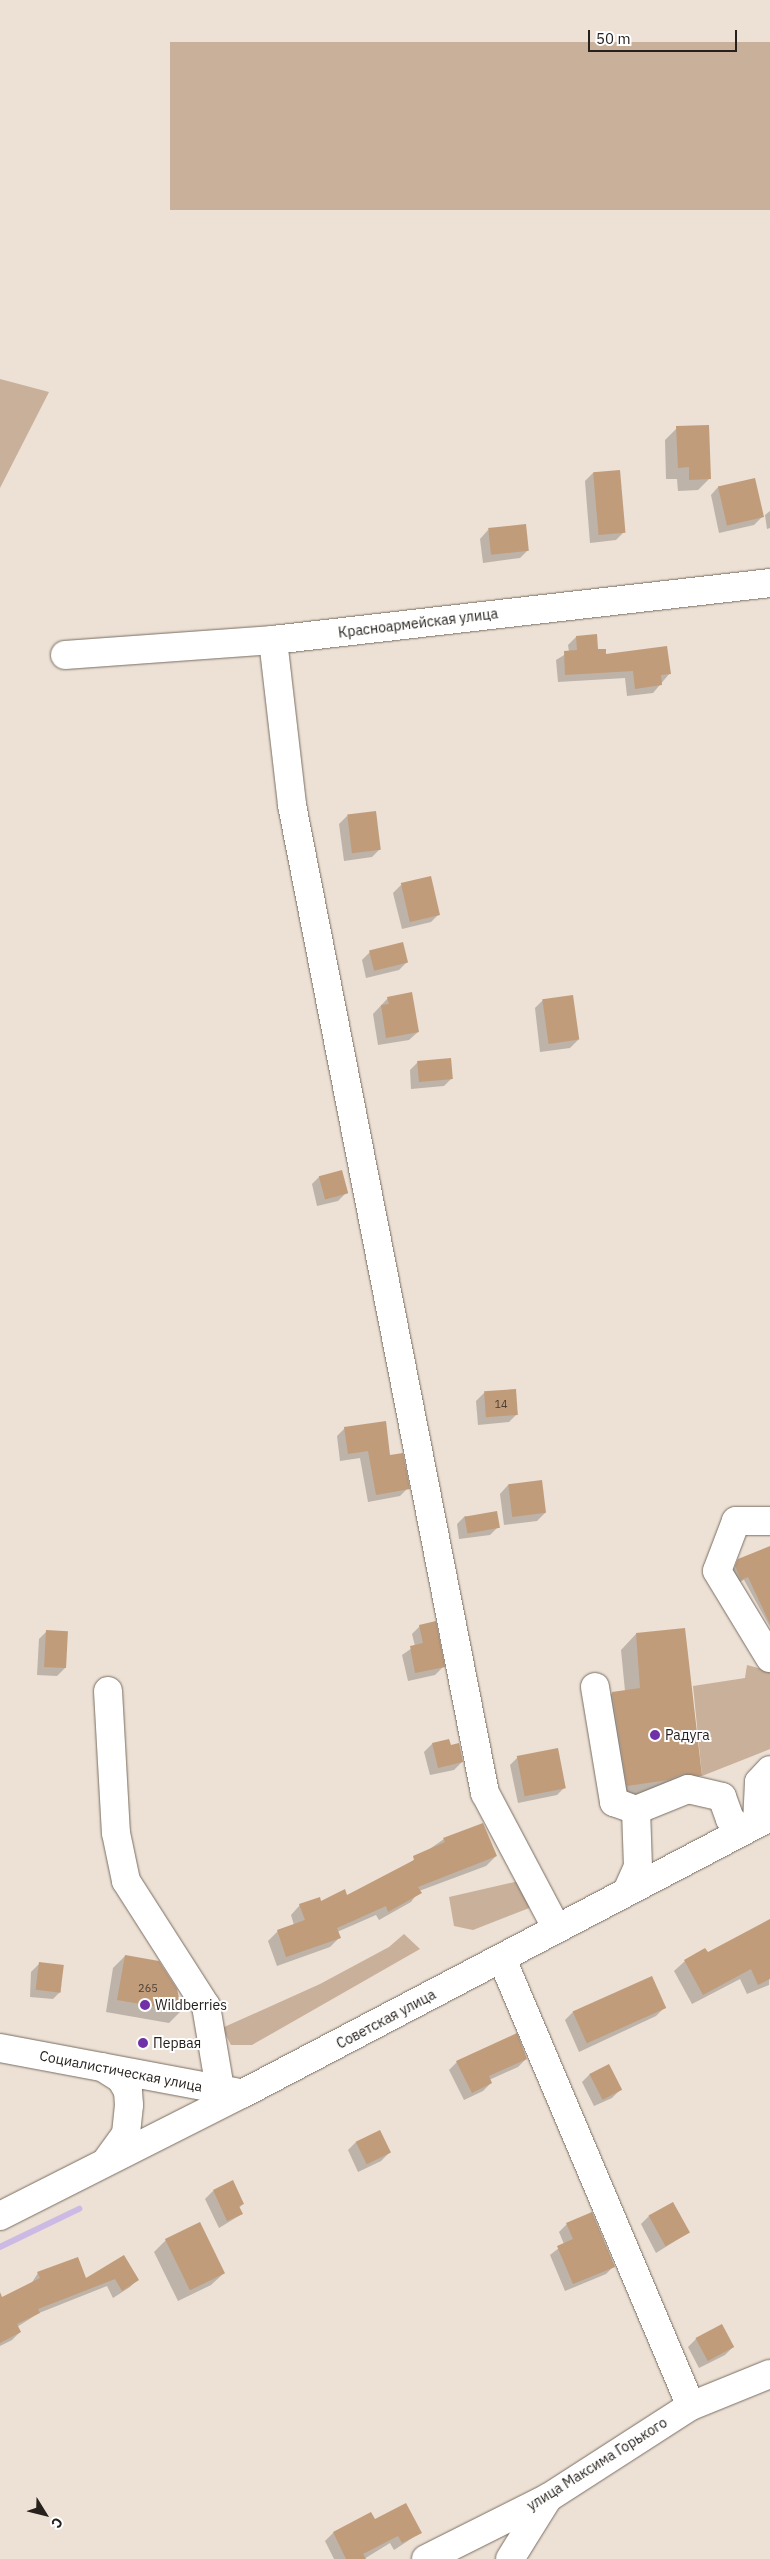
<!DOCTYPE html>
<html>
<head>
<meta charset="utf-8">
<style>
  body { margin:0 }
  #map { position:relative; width:770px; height:2559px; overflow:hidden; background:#ede0d4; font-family:"IBM Plex Sans",sans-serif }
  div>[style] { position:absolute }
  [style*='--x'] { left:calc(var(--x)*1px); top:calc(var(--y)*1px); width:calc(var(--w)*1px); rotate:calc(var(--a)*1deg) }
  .green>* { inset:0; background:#c9b09a; transform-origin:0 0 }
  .shadow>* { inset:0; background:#0003 }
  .stream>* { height:5.5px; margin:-2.75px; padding:0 2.75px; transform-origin:2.75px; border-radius:2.75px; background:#ccbae4 }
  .building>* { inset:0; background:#c09c7b; transform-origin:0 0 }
  .roads { filter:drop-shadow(0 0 1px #796e63) drop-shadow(0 0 1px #796e63) }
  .minor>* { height:28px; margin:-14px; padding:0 14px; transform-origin:14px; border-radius:14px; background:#fff }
  .dots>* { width:14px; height:14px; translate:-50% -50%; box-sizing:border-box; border:2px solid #fff; border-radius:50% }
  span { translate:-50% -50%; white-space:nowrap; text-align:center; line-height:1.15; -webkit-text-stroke:4px #fff; paint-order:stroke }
  .number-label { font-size:11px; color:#4c4034 }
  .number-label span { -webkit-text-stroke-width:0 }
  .street-label { font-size:14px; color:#26211d }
  .poi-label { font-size:14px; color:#26211d }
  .left { translate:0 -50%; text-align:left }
  .north { position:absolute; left:20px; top:2489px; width:50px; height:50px; -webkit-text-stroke:4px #fff; paint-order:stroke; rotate:126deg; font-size:14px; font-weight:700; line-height:20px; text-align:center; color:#26211d }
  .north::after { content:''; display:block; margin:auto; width:18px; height:22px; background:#26211d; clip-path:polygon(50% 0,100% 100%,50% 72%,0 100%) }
  .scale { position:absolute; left:588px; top:30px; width:149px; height:22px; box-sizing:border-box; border:2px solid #26211d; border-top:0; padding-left:6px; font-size:15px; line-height:18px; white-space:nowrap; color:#26211d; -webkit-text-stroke:4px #fff; paint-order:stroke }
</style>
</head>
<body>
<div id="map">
  <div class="green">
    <div style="left:770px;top:42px;width:168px;height:600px;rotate:90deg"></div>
    <div style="clip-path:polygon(0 379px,49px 392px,0 488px)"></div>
    <div style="clip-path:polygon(747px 1665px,770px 1671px,770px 1749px,702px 1776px,693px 1686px,745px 1678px)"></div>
    <div style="clip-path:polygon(519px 1881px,537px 1905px,473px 1930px,454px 1926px,449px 1897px)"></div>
    <div style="clip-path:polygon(404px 1934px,420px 1949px,252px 2045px,231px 2045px,222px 2028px,320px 1984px,389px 1947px)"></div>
  </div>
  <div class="shadow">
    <div style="clip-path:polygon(677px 428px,710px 478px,698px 490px,678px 491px,677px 479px,666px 479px,665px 440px)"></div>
    <div style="clip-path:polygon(593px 473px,624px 532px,616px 540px,590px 543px,585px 481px)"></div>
    <div style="clip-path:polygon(719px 486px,762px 517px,754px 525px,719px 533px,711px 495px)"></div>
    <div style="clip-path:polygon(770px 511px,770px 528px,767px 529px,765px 515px)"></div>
    <div style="clip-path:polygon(488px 530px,528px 550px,520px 558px,483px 563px,480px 539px)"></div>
    <div style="clip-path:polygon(576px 637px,605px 656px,670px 673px,653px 693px,627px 696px,625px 678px,558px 682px,556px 660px,569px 652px,568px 645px)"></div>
    <div style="clip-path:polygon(347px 816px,380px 849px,372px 857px,344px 861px,339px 824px)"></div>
    <div style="clip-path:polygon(401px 885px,439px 914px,431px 922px,402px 929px,393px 893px)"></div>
    <div style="clip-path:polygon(370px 952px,407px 962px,399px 970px,366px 978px,362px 960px)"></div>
    <div style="clip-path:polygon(388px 998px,418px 1032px,409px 1040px,378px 1045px,373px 1014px)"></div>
    <div style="clip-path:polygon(543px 1000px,578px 1040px,570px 1048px,540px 1052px,535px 1008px)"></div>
    <div style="clip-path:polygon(418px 1062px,452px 1078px,444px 1086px,411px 1089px,410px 1070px)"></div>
    <div style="clip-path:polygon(320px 1176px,346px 1193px,338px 1201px,317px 1206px,312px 1184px)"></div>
    <div style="clip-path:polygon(484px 1393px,517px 1414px,509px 1422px,478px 1425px,476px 1401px)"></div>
    <div style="clip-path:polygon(345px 1428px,389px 1457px,408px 1488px,400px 1496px,368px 1502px,360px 1458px,340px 1461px,337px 1436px)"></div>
    <div style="clip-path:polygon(508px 1485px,545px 1513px,537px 1521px,504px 1525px,500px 1494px)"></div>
    <div style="clip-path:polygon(465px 1516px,498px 1527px,490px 1535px,459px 1539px,457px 1524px)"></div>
    <div style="clip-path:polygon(770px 1548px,770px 1627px,744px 1580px,737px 1583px,732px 1571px,739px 1561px)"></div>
    <div style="clip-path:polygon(420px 1626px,443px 1667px,435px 1675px,408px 1681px,402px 1655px,415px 1646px,412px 1634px)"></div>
    <div style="clip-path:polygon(47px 1631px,65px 1668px,57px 1676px,37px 1675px,39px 1639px)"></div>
    <div style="clip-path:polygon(636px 1634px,701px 1775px,686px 1790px,612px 1800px,597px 1708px,612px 1693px,625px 1691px,621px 1650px)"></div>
    <div style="clip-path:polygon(432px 1744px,450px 1746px,462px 1762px,454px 1770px,430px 1775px,424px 1752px)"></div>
    <div style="clip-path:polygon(518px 1757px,565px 1787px,557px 1795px,518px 1803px,510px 1765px)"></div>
    <div style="clip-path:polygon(444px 1839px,496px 1856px,486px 1866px,419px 1891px,411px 1902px,379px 1920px,376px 1915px,337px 1932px,339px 1938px,330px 1947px,277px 1966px,268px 1941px,278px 1931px,294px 1925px,291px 1915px,300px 1905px,347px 1897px,405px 1866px)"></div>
    <div style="clip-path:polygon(770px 1931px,769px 1985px,747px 1994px,740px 1979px,692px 2004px,674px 1971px,685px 1961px)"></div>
    <div style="clip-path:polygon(125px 1956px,181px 2011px,169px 2023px,106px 2012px,113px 1968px)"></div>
    <div style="clip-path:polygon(39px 1964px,61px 1991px,53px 1999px,30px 1997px,31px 1972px)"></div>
    <div style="clip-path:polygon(664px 2008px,656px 2016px,579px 2052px,565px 2020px,573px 2012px)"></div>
    <div style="clip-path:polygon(526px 2059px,518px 2067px,489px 2080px,491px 2083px,483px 2091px,464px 2100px,449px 2070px,457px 2062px)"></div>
    <div style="clip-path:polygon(590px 2074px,620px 2090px,612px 2098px,594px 2106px,582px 2082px)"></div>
    <div style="clip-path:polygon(356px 2142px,389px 2153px,381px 2161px,358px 2172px,348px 2150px)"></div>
    <div style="clip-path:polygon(213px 2191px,243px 2204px,239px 2208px,242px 2214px,219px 2228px,205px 2199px)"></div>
    <div style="clip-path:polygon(649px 2216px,688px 2233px,656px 2253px,641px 2224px)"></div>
    <div style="clip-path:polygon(567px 2224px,614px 2266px,606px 2274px,565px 2291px,550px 2255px,564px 2244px,559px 2232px)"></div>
    <div style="clip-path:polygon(166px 2240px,224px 2273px,211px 2285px,178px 2301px,154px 2252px)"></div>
    <div style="clip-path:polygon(124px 2257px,138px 2279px,130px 2287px,113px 2298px,107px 2286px,39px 2313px,17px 2327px,20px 2332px,12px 2340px,0 2346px,0 2300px,31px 2284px,38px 2273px,85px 2280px)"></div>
    <div style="clip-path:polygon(696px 2339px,733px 2347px,725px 2355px,699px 2368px,688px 2347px)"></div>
    <div style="clip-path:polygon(371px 2514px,375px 2521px,420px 2533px,394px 2550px,390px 2543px,364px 2559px,334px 2559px,325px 2541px,333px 2533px)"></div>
  </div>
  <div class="stream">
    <div style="--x:0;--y:2247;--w:88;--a:-25.7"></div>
  </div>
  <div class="building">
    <div style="clip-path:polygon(709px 425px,711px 479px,689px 480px,689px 467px,678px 468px,676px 426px)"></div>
    <div style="left:620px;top:470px;width:63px;height:27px;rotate:85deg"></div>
    <div style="left:755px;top:478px;width:40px;height:38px;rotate:77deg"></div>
    <div style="left:526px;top:524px;width:27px;height:38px;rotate:84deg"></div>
    <div style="clip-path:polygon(597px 634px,598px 649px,606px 649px,606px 654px,667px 646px,671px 674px,661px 675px,662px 685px,635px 689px,633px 671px,565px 675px,564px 651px,577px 650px,576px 636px)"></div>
    <div style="left:376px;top:811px;width:39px;height:29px;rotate:83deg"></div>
    <div style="left:431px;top:876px;width:40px;height:31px;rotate:77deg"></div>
    <div style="left:403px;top:942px;width:21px;height:35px;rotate:76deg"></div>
    <div style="clip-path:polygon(412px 992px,419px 1032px,386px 1038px,381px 1005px,389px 1004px,387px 997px)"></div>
    <div style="left:573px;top:995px;width:45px;height:31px;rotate:82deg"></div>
    <div style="left:451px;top:1058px;width:21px;height:34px;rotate:85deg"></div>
    <div style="left:342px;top:1170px;width:24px;height:24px;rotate:75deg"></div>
    <div style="left:516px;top:1389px;width:26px;height:32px;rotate:86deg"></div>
    <div style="clip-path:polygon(386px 1421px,390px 1455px,403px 1453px,410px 1489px,376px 1495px,368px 1451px,348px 1454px,344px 1427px)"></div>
    <div style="left:542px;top:1480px;width:33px;height:34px;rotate:83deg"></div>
    <div style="left:497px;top:1511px;width:17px;height:33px;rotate:80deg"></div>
    <div style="clip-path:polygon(770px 1546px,770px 1624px,748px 1577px,741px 1580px,735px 1566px,738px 1559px)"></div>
    <div style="clip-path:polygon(436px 1621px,445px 1667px,415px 1673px,410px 1646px,423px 1643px,419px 1625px)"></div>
    <div style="clip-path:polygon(685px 1628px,702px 1776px,683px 1774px,668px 1780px,627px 1786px,612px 1692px,640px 1688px,636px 1633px)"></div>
    <div style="left:46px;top:1630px;width:22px;height:37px;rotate:3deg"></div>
    <div style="clip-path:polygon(449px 1739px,451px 1745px,459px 1743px,463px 1762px,438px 1768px,432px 1743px)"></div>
    <div style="left:558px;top:1748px;width:41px;height:42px;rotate:79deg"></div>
    <div style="clip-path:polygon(483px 1823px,497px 1856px,418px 1887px,422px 1893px,388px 1912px,386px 1906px,337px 1928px,341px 1938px,286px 1957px,277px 1930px,305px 1920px,299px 1904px,320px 1897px,321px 1901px,345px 1889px,347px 1895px,414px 1860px,413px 1856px,445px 1842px,443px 1838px)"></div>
    <div style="clip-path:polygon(770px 1919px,770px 1979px,758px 1985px,751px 1969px,703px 1995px,684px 1960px,705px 1948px,708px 1952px)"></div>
    <div style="clip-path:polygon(125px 1955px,159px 1961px,177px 1989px,182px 2011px,117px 2000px)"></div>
    <div style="left:39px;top:1962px;width:25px;height:28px;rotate:7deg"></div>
    <div style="left:652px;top:1976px;width:35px;height:87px;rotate:66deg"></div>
    <div style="clip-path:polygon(517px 2033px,527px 2059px,489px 2076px,492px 2083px,472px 2093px,456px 2061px)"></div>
    <div style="left:609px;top:2064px;width:29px;height:22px;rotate:63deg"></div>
    <div style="left:380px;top:2130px;width:25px;height:27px;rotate:64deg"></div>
    <div style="clip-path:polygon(233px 2180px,244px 2204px,239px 2206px,243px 2214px,227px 2221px,213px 2190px)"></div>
    <div style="left:673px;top:2202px;width:35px;height:28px;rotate:61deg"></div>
    <div style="clip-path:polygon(592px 2212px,615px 2267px,573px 2284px,557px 2246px,573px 2239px,566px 2223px)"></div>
    <div style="left:200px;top:2222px;width:57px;height:39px;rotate:64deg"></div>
    <div style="clip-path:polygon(124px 2255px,139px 2280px,122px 2291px,115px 2279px,38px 2309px,40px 2313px,17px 2324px,21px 2332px,0 2343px,0 2292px,2px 2297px,40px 2278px,37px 2272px,78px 2257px,86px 2278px)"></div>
    <div style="left:722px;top:2324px;width:26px;height:30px;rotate:62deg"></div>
    <div style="clip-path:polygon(406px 2503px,422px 2533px,402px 2543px,398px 2536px,363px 2554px,366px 2559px,346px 2559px,333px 2532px,371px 2512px,375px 2519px)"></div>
  </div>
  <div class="roads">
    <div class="minor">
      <div style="--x:273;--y:640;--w:166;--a:83.4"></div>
      <div style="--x:292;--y:805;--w:1007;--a:78.95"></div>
      <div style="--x:485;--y:1793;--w:152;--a:62.1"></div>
      <div style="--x:65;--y:655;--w:209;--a:-4.1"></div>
      <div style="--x:273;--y:640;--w:500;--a:-6.54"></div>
      <div style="--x:770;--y:1521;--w:34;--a:180"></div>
      <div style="--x:736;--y:1521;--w:53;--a:110.8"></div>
      <div style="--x:717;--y:1571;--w:102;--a:58.7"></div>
      <div style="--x:595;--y:1687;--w:117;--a:80.6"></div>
      <div style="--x:614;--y:1802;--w:23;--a:20"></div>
      <div style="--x:108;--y:1691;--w:142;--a:86.8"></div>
      <div style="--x:116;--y:1833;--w:49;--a:78.2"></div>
      <div style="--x:126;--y:1881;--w:148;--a:57.4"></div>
      <div style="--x:206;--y:2006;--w:84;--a:80.4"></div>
      <div style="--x:757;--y:1823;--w:41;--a:-87.2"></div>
      <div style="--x:759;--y:1782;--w:16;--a:-47"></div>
      <div style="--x:628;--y:1889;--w:24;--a:-66"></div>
      <div style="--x:638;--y:1867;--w:57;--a:-92"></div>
      <div style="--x:636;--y:1810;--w:56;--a:-22"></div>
      <div style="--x:688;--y:1789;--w:35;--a:13"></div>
      <div style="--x:722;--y:1797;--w:23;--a:70"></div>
      <div style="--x:730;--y:1819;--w:16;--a:43"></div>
      <div style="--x:502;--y:1959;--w:485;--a:67.1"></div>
      <div style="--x:0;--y:2048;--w:240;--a:10.6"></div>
      <div style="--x:102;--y:2067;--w:22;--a:32"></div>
      <div style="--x:121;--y:2079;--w:14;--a:60"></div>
      <div style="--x:128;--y:2091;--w:14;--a:86"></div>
      <div style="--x:129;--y:2105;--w:29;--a:96"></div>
      <div style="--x:126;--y:2134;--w:34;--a:126"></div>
      <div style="--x:0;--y:2216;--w:271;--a:-26.8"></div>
      <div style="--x:242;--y:2094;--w:596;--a:-27.68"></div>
      <div style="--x:426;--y:2559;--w:136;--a:-26.6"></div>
      <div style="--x:548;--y:2498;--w:170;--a:-32.8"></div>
      <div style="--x:691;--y:2406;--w:85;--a:-22.1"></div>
      <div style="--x:510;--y:2559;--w:72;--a:-58.1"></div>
    </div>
  </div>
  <div class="dots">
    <div style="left:655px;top:1735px;background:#7031a7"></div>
    <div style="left:145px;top:2005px;background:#7031a7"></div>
    <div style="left:143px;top:2043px;background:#7031a7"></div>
  </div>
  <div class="number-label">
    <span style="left:501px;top:1404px">14</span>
    <span style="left:148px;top:1988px">265</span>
  </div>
  <div class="street-label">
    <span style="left:418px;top:623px;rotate:-7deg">Красноармейская улица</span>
    <span style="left:386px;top:2019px;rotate:-28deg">Советская улица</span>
    <span style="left:121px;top:2071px;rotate:11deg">Социалистическая улица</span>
    <span style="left:597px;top:2464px;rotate:-32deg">улица Максима Горького</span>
  </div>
  <div class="poi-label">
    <span class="left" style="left:665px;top:1735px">Радуга</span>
    <span class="left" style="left:155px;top:2005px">Wildberries</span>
    <span class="left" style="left:153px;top:2043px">Первая</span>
  </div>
  <div class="north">С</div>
  <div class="scale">50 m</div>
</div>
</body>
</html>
